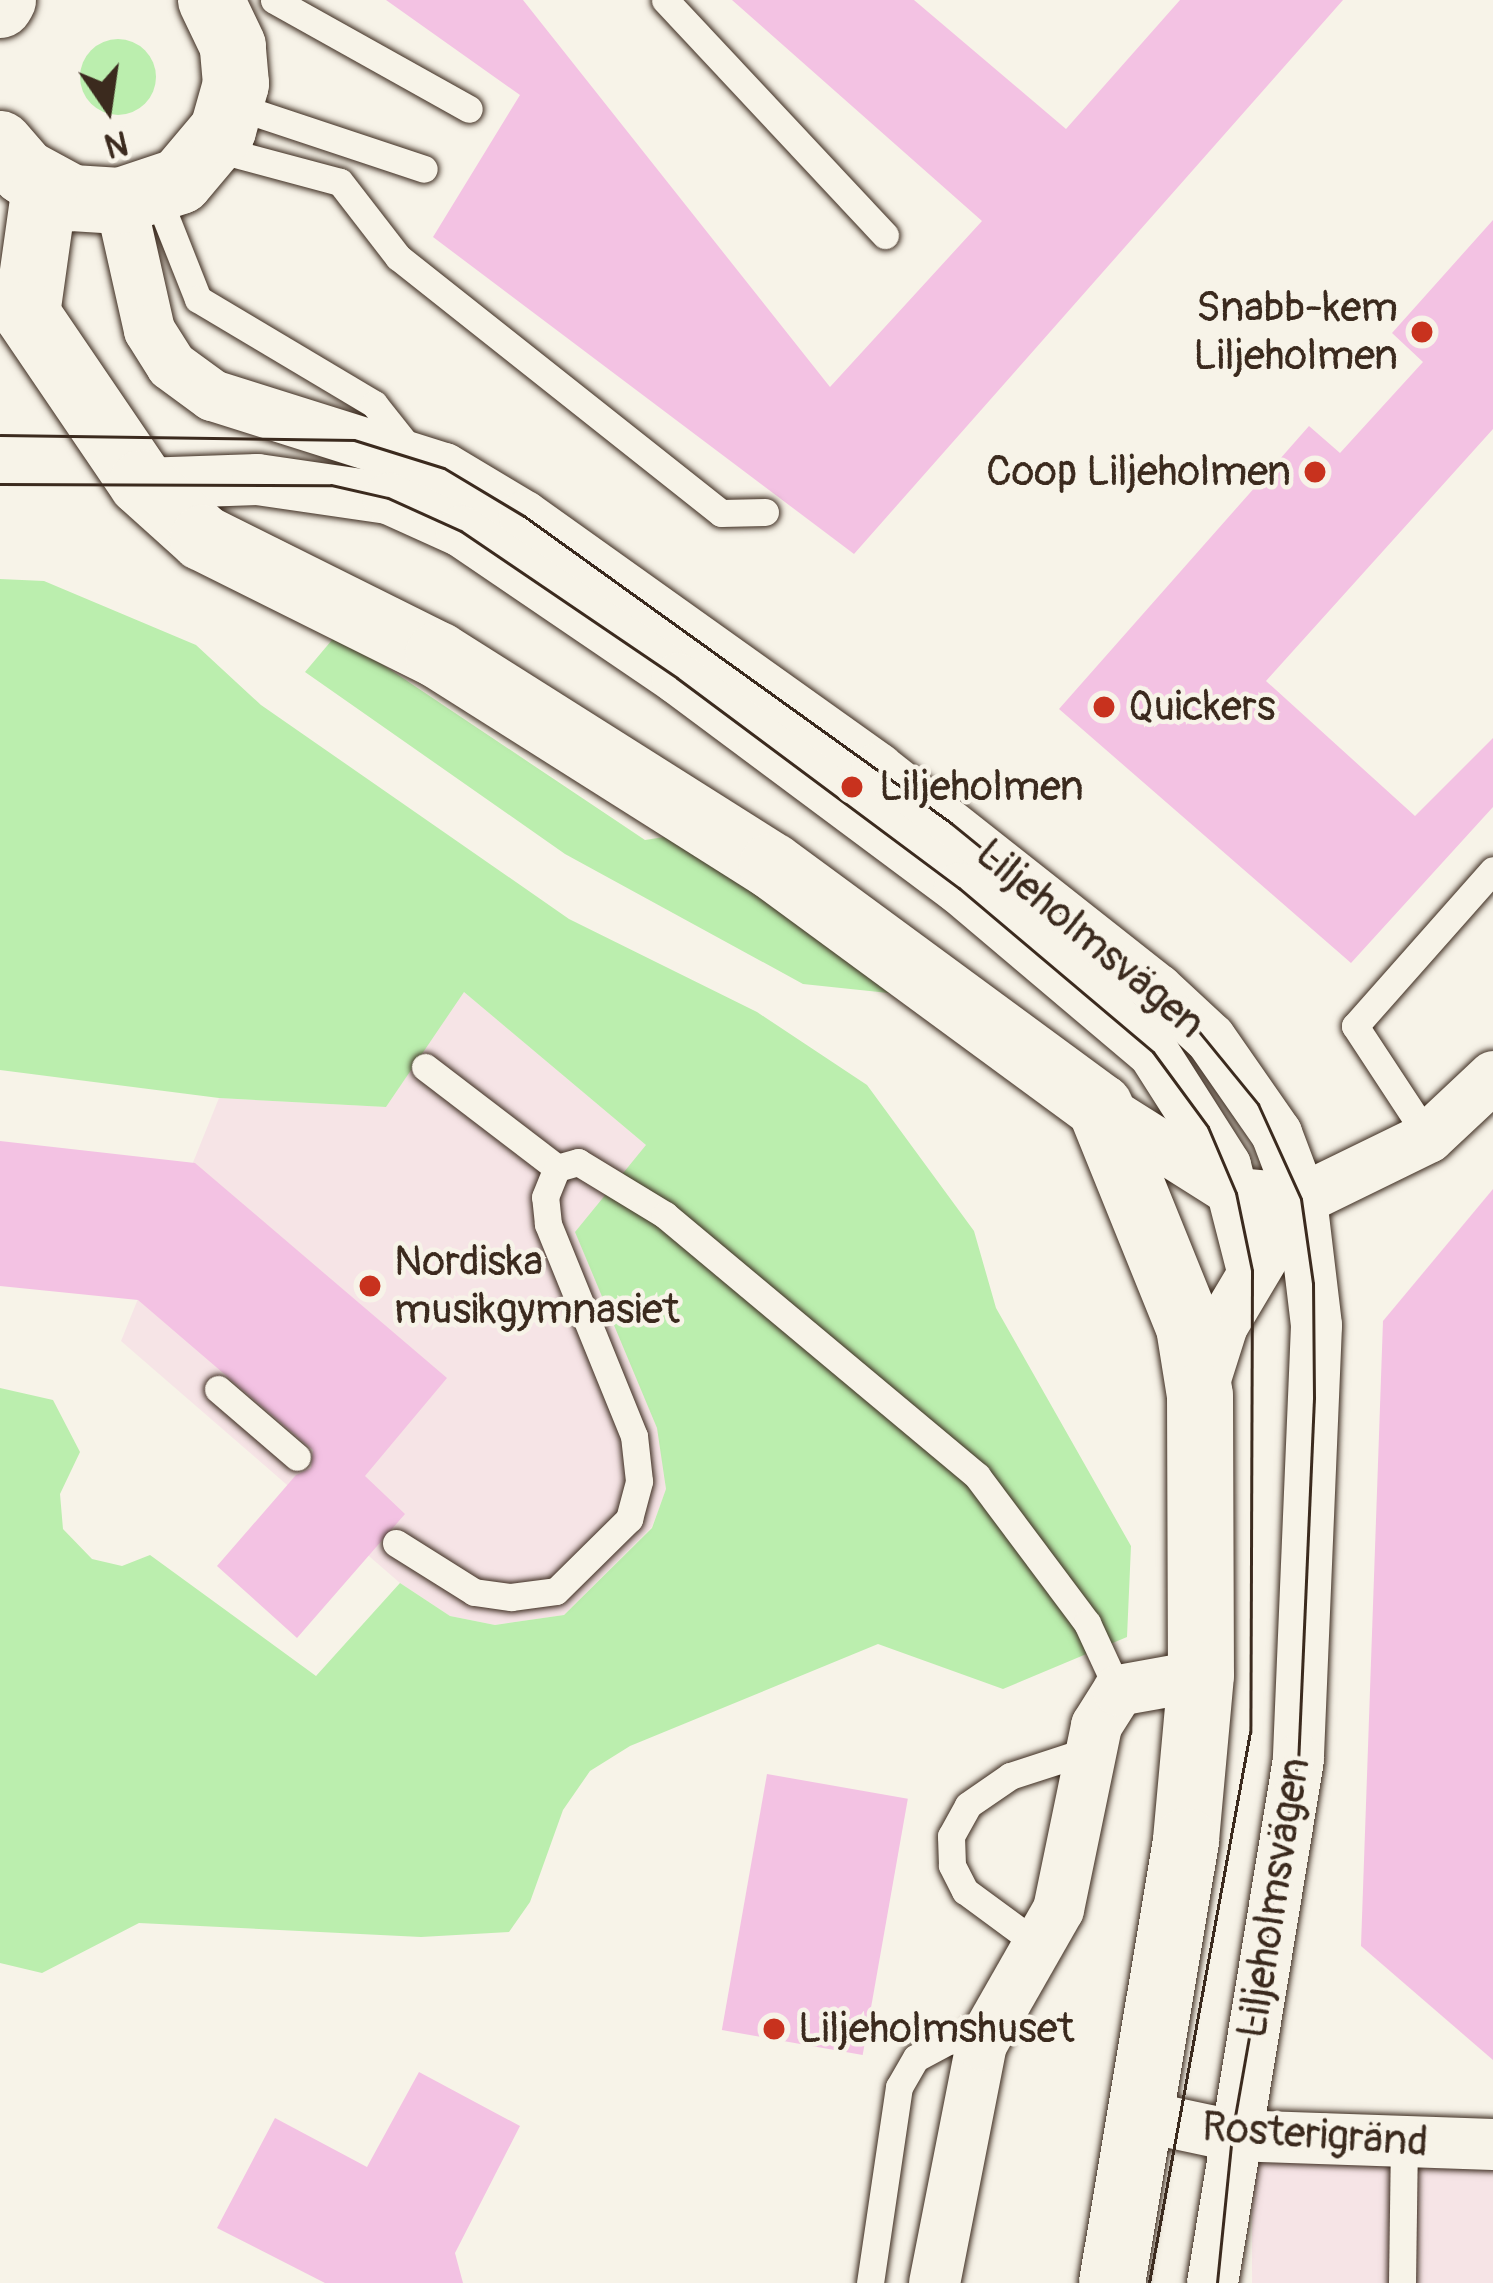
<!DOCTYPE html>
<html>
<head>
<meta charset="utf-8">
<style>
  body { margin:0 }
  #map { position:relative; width:1493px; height:2283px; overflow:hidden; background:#f7f3e8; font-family:Pangolin,sans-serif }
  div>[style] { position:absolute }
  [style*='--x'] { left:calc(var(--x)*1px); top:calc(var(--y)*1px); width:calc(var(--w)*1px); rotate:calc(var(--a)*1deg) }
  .built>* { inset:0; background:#f6e4e6; transform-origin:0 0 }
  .green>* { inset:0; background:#bbeeae }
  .round { border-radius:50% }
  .building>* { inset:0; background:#f3c2e3; transform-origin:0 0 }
  .roads { filter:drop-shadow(0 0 3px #3b2a1e) drop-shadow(0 0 3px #3b2a1e) }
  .service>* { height:27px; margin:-13.5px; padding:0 13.5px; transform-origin:13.5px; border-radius:13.5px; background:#f7f3e8 }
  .minor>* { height:51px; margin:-25.5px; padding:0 25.5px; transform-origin:25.5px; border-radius:25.5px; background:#f7f3e8 }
  .tertiary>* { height:66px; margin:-33px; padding:0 33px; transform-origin:33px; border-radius:33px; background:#f7f3e8 }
  .tram>* { height:3px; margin:-1.5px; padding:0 1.5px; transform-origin:1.5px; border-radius:1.5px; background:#3b2a1e }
  .dots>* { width:33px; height:33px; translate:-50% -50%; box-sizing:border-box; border:6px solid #f7f3e8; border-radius:50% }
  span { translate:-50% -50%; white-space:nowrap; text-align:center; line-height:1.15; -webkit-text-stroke:9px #f7f3e8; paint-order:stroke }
  .poi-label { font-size:42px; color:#3b2a1e }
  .right { translate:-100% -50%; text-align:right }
  .left { translate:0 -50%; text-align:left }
  .street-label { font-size:42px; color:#3b2a1e }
  .north { position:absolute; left:48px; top:48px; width:120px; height:120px; -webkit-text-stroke:9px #f7f3e8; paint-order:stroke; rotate:167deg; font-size:33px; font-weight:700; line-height:48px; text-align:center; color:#3b2a1e }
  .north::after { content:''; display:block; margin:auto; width:42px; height:54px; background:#3b2a1e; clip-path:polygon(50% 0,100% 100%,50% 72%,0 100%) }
</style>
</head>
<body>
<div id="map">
  <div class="built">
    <div style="clip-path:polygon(463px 991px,646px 1145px,666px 1490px,652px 1527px,564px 1615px,495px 1625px,450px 1616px,400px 1583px,121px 1341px,219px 1098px,386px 1107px)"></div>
    <div style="left:1493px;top:2136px;width:147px;height:241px;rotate:90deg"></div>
  </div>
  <div class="green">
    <div class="round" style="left:80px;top:39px;width:76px;height:76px"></div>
    <div style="clip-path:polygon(0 579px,44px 581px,196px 645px,261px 705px,569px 919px,757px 1012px,867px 1085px,974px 1231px,996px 1308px,1131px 1546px,1127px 1637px,1003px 1689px,878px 1644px,630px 1746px,590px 1771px,563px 1810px,530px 1902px,509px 1932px,421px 1937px,139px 1923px,42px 1973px,0 1963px,0 1388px,53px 1400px,80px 1452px,60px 1494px,63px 1529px,92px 1559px,122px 1566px,150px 1555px,316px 1676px,400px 1583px,450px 1616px,495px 1625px,564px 1615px,652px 1528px,666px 1489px,657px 1428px,575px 1232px,646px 1145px,464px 992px,386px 1107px,219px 1098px,0 1070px)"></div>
    <div style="clip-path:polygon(337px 634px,645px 840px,690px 833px,898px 994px,803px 984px,565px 854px,305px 672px)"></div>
  </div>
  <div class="building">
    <div style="clip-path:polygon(386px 0,523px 0,830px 387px,982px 221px,732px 0,914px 0,1066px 129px,1180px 0,1343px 0,854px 554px,433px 237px,520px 95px)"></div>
    <div style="clip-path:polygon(1493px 220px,1493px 429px,1266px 681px,1415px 816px,1493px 738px,1493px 807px,1351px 963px,1059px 709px,1309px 426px,1340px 453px,1423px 362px,1392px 333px)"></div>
    <div style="clip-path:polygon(0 1141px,195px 1163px,447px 1378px,365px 1476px,405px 1514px,297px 1638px,217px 1566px,296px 1475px,311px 1468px,313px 1450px,138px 1300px,0 1286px)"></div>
    <div style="clip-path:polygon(1493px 1189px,1493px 2060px,1361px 1946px,1383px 1321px)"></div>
    <div style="left:767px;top:1774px;width:143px;height:260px;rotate:10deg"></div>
    <div style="clip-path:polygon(419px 2072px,520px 2126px,455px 2253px,463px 2283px,325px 2283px,217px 2228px,275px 2118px,367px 2167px)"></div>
  </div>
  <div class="roads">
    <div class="service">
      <div style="--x:274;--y:0;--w:223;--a:29.2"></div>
      <div style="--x:665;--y:0;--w:322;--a:46.9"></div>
      <div style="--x:232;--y:105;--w:202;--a:18.4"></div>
      <div style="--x:213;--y:148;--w:131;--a:15"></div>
      <div style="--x:340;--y:182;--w:95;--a:52.3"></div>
      <div style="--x:398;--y:257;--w:412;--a:38.4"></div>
      <div style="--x:721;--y:513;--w:44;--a:-1.3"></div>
      <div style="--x:156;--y:193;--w:114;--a:68.4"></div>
      <div style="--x:198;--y:299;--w:205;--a:30.8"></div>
      <div style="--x:374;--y:404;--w:63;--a:51.5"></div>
      <div style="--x:425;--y:1067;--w:166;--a:37.4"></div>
      <div style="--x:1428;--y:1137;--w:133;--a:-123.3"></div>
      <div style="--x:1355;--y:1026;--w:208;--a:-48.5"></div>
      <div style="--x:218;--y:1389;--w:104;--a:40.7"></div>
      <div style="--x:396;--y:1543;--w:92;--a:32.1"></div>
      <div style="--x:474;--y:1592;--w:37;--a:8"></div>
      <div style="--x:511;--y:1597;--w:45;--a:-7.6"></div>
      <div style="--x:556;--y:1591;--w:103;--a:-44.6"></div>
      <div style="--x:629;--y:1519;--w:39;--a:-75"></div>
      <div style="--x:639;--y:1481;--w:45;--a:-96.3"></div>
      <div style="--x:634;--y:1436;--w:229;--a:-112.1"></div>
      <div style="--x:548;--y:1224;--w:27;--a:-96"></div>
      <div style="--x:545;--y:1197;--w:31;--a:-68"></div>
      <div style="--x:557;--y:1168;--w:22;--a:-16"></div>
      <div style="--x:578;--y:1162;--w:102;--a:31.3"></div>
      <div style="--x:665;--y:1215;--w:407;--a:39.9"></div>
      <div style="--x:977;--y:1476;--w:184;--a:53.2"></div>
      <div style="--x:1087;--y:1623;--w:74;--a:65.2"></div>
      <div style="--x:1040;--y:1946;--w:93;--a:-143.7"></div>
      <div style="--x:965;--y:1891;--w:29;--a:-117"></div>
      <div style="--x:952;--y:1865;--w:29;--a:-92"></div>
      <div style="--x:951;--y:1836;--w:35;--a:-61"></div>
      <div style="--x:968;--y:1805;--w:51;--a:-34.6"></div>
      <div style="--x:1010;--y:1776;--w:78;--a:-18"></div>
      <div style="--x:870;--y:2283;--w:198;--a:-81.6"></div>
      <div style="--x:899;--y:2087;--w:34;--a:-60"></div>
      <div style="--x:916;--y:2058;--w:38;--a:-28"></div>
      <div style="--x:950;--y:2040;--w:31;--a:7"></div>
      <div style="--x:1402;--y:2283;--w:136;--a:-89.2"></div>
    </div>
    <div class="minor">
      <div style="--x:120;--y:201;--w:132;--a:77.3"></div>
      <div style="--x:149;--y:330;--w:41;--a:57.8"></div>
      <div style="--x:171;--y:365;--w:51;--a:36.2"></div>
      <div style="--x:212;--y:395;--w:243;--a:17.5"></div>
      <div style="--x:444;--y:468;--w:93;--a:31"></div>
      <div style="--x:524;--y:516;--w:434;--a:35.5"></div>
      <div style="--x:877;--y:768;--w:357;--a:38.3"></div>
      <div style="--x:1157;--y:989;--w:72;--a:42.8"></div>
      <div style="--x:1210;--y:1038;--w:116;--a:55.2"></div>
      <div style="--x:1276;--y:1133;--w:71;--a:69.3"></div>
      <div style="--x:1301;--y:1199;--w:127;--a:83.2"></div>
      <div style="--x:1316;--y:1325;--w:434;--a:92.4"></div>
      <div style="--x:1298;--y:1759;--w:531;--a:99.32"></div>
      <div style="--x:142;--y:483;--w:115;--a:-2"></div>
      <div style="--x:257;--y:479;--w:132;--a:8.3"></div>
      <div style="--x:388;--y:498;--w:80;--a:24.3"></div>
      <div style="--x:461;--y:531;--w:261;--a:34.2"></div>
      <div style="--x:677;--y:678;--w:352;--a:36.7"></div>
      <div style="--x:959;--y:888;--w:254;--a:40.2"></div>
      <div style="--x:1153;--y:1052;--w:134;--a:57.5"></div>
      <div style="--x:1225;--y:1165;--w:108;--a:75.6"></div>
      <div style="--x:1100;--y:1107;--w:161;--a:32.3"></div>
      <div style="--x:1236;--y:1193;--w:65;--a:5.3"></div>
      <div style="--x:1301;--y:1199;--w:141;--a:-26"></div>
      <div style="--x:1428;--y:1137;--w:89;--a:-43.2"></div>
      <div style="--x:1202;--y:1388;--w:66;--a:-72.4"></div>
      <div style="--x:1222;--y:1325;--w:94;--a:-59.3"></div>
      <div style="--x:1138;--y:2115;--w:96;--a:12"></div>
      <div style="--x:1232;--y:2135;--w:261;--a:2"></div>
      <div style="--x:934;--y:2283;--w:244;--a:-78.9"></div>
      <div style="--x:981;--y:2044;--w:155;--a:-60.3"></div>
      <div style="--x:1058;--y:1909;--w:188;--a:-78.3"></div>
      <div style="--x:1096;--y:1725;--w:41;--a:-57.8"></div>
      <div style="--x:1118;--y:1690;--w:84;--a:-10.2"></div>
    </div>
    <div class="tertiary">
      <div style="--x:0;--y:5;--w:6;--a:-59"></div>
      <div style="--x:0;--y:144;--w:37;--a:49"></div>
      <div style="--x:24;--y:172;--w:55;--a:28.4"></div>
      <div style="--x:72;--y:198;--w:48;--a:3.6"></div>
      <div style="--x:120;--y:201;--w:63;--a:-18.4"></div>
      <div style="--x:180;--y:181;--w:67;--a:-49.9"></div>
      <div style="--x:223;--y:130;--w:48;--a:-74.2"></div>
      <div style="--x:236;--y:84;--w:38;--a:-95"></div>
      <div style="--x:233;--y:46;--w:51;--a:-115.6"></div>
      <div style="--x:45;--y:186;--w:129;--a:98"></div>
      <div style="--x:27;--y:314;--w:204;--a:55.8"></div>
      <div style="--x:142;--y:483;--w:82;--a:42"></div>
      <div style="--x:203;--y:538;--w:263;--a:26.5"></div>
      <div style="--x:438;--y:655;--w:395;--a:32.3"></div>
      <div style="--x:772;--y:866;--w:407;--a:36.3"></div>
      <div style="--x:1100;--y:1107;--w:237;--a:68"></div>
      <div style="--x:1189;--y:1327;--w:70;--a:80.9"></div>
      <div style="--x:1200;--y:1396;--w:279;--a:89.8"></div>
      <div style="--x:1201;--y:1675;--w:167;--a:95.2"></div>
      <div style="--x:1186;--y:1841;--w:448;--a:99.5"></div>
    </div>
  </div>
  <div class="tram">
    <div style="--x:0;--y:435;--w:354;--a:0.8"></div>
    <div style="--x:354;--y:440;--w:94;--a:17.3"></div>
    <div style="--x:444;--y:468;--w:93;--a:31"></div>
    <div style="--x:524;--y:516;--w:526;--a:35.71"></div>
    <div style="--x:951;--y:823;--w:299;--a:39.2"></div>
    <div style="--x:1183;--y:1012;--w:119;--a:50.8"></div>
    <div style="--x:1258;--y:1104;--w:104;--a:65.6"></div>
    <div style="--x:1301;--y:1199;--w:85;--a:81.9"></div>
    <div style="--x:1313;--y:1283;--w:115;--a:89.5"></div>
    <div style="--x:1314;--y:1398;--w:361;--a:92.5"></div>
    <div style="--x:1298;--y:1759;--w:382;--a:100"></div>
    <div style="--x:1232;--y:2135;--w:149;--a:95.8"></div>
    <div style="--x:0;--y:484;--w:331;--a:0.2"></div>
    <div style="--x:331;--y:485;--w:58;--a:12.8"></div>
    <div style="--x:388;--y:498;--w:80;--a:24.3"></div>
    <div style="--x:461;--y:531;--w:261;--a:34.2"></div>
    <div style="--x:677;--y:678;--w:352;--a:36.7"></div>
    <div style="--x:959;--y:888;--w:254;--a:40.2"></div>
    <div style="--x:1153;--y:1052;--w:93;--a:53.7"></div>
    <div style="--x:1208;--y:1127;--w:72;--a:67"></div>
    <div style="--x:1236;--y:1193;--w:79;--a:78.3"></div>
    <div style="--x:1252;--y:1270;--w:462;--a:90.2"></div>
    <div style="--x:1250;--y:1732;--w:560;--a:100.39"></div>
  </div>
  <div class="dots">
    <div style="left:1422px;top:332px;background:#c8321e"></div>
    <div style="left:1315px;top:472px;background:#c8321e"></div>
    <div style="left:1104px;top:707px;background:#c8321e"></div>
    <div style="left:852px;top:787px;background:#c8321e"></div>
    <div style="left:370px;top:1286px;background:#c8321e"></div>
    <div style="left:774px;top:2029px;background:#c8321e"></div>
  </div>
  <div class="poi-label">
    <span class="right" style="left:1398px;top:332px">Snabb-kem<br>Liljeholmen</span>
    <span class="right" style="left:1291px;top:472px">Coop Liljeholmen</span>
    <span class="left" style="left:1128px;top:707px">Quickers</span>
    <span class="left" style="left:879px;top:787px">Liljeholmen</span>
    <span class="left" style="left:394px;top:1286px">Nordiska<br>musikgymnasiet</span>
    <span class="left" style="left:798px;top:2029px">Liljeholmshuset</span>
  </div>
  <div class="street-label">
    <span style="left:1090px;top:939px;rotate:40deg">Liljeholmsvägen</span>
    <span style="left:1274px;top:1898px;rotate:-81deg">Liljeholmsvägen</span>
    <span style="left:1315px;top:2135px;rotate:4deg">Rosterigränd</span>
  </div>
  <div class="north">N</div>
</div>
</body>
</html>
